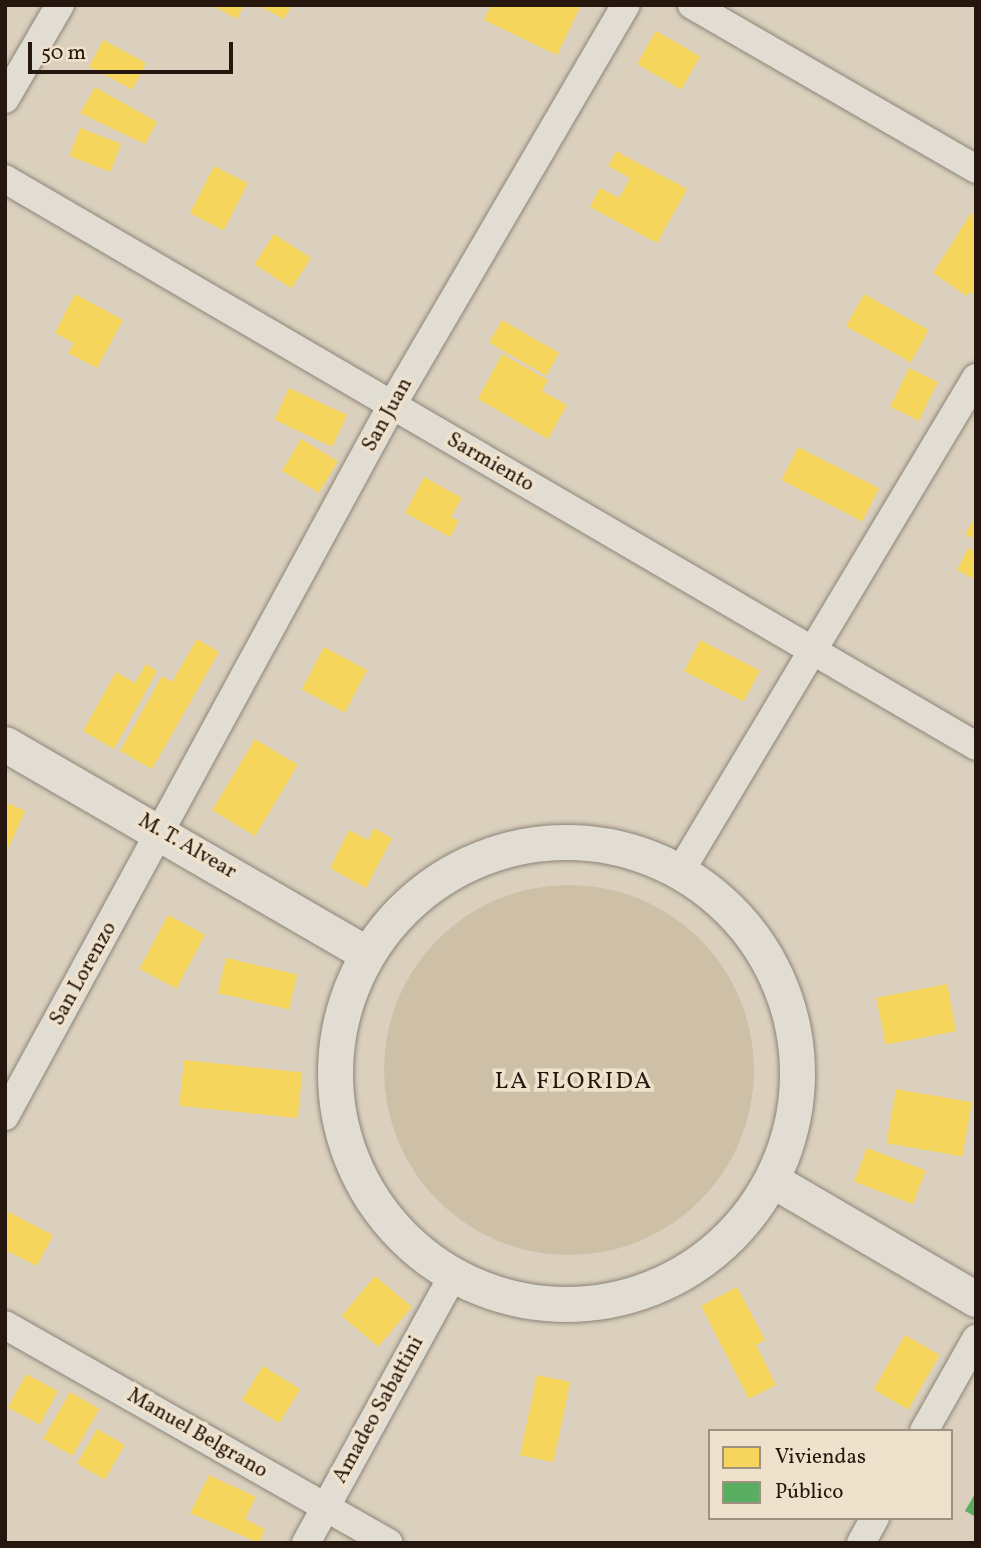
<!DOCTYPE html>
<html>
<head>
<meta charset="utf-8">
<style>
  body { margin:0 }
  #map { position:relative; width:981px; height:1548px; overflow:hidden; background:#dad0bd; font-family:Vollkorn,serif }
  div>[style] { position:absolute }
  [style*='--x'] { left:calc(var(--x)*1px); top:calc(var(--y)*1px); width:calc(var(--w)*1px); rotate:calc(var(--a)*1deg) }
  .green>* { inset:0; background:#cec0a7 }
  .round { border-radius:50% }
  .homes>* { inset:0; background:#f6d55c; transform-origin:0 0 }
  .public>* { inset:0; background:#5aae61 }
  .roads { filter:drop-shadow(0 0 2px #8c8479) drop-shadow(0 0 2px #8c8479) }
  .minor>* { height:28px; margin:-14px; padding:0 14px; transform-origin:14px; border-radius:14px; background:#e2ddd3 }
  .tertiary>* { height:35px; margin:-17.5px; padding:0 17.5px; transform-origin:17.5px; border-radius:17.5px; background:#e2ddd3 }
  .tertiary>.ring { margin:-17.5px; padding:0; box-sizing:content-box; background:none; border:35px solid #e2ddd3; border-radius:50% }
  span { translate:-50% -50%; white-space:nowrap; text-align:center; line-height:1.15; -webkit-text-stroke:7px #efe2cc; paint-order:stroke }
  .street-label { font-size:21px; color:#26170e }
  .quarter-label { font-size:24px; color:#26170e; letter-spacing:2px }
  .frame { position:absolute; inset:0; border:7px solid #26170e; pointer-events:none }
  .legend { position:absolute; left:708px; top:1429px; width:245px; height:91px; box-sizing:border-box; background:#efe2cc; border:2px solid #9f9180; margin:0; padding:9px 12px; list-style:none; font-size:21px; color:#26170e }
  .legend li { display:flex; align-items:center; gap:14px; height:35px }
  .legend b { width:35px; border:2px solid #9f9180 }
  .scale { position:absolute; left:28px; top:42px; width:205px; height:32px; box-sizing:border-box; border:4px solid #26170e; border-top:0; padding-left:9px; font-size:21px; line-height:24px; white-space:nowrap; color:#26170e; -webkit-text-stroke:5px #efe2cc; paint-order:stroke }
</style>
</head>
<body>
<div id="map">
  <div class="green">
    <div class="round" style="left:384px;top:885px;width:370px;height:370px"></div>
  </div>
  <div class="homes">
    <div style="clip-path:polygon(211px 5px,244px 5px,237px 19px)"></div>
    <div style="clip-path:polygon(257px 5px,292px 5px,284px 19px)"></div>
    <div style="clip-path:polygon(491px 5px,581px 5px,557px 55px,484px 20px)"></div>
    <div style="left:656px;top:31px;width:51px;height:38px;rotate:30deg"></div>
    <div style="left:103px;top:40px;width:49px;height:30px;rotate:28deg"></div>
    <div style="clip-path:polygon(95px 87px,157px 122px,145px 144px,80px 113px)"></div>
    <div style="left:80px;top:128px;width:44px;height:30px;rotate:21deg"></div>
    <div style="clip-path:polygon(616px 151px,687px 189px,657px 243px,590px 207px,600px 188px,619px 198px,630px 178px,608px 166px)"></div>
    <div style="left:214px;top:166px;width:38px;height:53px;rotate:27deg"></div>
    <div style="clip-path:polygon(971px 213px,976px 217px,976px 296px,970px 292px,967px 296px,933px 273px)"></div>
    <div style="left:274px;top:234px;width:44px;height:36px;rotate:33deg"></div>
    <div style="clip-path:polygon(75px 294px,123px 320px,97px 368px,68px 353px,74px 343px,55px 333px)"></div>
    <div style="left:864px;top:294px;width:74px;height:37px;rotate:29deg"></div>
    <div style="left:502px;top:320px;width:66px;height:26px;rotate:30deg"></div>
    <div style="clip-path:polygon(502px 354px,548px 380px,542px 391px,567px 405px,548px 439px,478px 399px)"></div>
    <div style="left:909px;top:368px;width:32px;height:43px;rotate:26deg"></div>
    <div style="left:289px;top:388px;width:64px;height:35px;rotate:25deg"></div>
    <div style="left:301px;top:439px;width:43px;height:37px;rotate:31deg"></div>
    <div style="left:798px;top:447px;width:91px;height:37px;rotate:27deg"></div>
    <div style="clip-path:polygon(424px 477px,462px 498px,451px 517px,459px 521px,450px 537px,405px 513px)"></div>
    <div style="clip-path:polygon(976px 516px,976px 540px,965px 534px)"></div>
    <div style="clip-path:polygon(968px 548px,976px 552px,976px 580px,957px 570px)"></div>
    <div style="clip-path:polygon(197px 639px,219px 652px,152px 769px,120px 751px,162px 676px,172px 682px)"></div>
    <div style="left:700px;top:640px;width:67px;height:35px;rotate:27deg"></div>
    <div style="left:324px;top:647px;width:49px;height:48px;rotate:28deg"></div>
    <div style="clip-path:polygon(146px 664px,157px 671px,114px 749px,83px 731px,116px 672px,135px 683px)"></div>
    <div style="left:255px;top:739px;width:50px;height:83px;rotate:31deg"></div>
    <div style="clip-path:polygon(5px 802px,25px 811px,5px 856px)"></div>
    <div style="clip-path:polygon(374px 828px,392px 838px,366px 888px,330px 868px,349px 830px,368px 840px)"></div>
    <div style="left:168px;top:915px;width:42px;height:61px;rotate:28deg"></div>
    <div style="left:226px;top:958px;width:73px;height:36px;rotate:13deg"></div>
    <div style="left:947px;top:984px;width:48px;height:72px;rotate:79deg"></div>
    <div style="left:184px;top:1060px;width:119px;height:46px;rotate:6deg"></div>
    <div style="left:896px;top:1089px;width:77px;height:55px;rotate:10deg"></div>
    <div style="left:867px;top:1148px;width:63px;height:36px;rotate:21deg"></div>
    <div style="clip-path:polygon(5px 1210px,53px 1235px,37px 1266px,5px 1250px)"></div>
    <div style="left:375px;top:1276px;width:48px;height:52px;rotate:40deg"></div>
    <div style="clip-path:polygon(737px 1287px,765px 1340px,756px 1345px,776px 1385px,749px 1399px,701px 1306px)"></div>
    <div style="left:905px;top:1335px;width:40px;height:63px;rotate:30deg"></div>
    <div style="left:263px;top:1366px;width:44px;height:40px;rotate:32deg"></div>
    <div style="left:26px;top:1374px;width:36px;height:38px;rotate:28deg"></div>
    <div style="left:537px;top:1375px;width:34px;height:82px;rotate:12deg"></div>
    <div style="left:70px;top:1392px;width:34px;height:54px;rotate:30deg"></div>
    <div style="left:97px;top:1429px;width:32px;height:40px;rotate:30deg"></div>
    <div style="clip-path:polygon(209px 1475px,256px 1497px,245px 1519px,265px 1529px,259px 1543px,190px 1513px)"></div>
  </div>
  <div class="public">
    <div style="clip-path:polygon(976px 1492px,976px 1517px,965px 1511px)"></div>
  </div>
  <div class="roads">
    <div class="minor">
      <div style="--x:692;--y:5;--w:328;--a:30"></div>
      <div style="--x:5;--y:99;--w:109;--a:-59.7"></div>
      <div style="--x:5;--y:179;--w:1124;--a:30.28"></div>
      <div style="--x:681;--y:870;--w:574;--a:-59.05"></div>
      <div style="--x:5;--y:1116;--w:809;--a:-61.44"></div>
      <div style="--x:392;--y:405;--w:463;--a:-59.7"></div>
      <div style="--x:5;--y:1325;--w:441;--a:29.6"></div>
      <div style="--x:924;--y:1431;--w:106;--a:-60.5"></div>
      <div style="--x:306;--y:1543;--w:303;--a:-61.2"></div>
      <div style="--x:861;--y:1543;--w:29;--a:-61"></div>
    </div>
    <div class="tertiary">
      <div style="--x:5;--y:744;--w:419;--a:30.1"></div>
      <div class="ring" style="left:335px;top:842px;width:427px;height:427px"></div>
      <div style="--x:772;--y:1180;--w:236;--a:30.3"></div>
    </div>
  </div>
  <div class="street-label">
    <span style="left:388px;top:415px;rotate:-61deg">San Juan</span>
    <span style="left:490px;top:463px;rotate:30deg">Sarmiento</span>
    <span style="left:187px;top:847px;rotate:30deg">M. T. Alvear</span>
    <span style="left:84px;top:974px;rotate:-61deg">San Lorenzo</span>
    <span style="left:379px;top:1410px;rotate:-61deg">Amadeo Sabattini</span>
    <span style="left:197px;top:1434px;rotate:30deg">Manuel Belgrano</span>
  </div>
  <div class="quarter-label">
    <span style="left:574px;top:1083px">LA FLORIDA</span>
  </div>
  <div class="frame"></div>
  <ul class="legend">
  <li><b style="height:19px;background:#f6d55c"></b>Viviendas</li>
  <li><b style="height:19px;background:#5aae61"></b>Público</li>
  </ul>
  <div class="scale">50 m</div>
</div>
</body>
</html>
